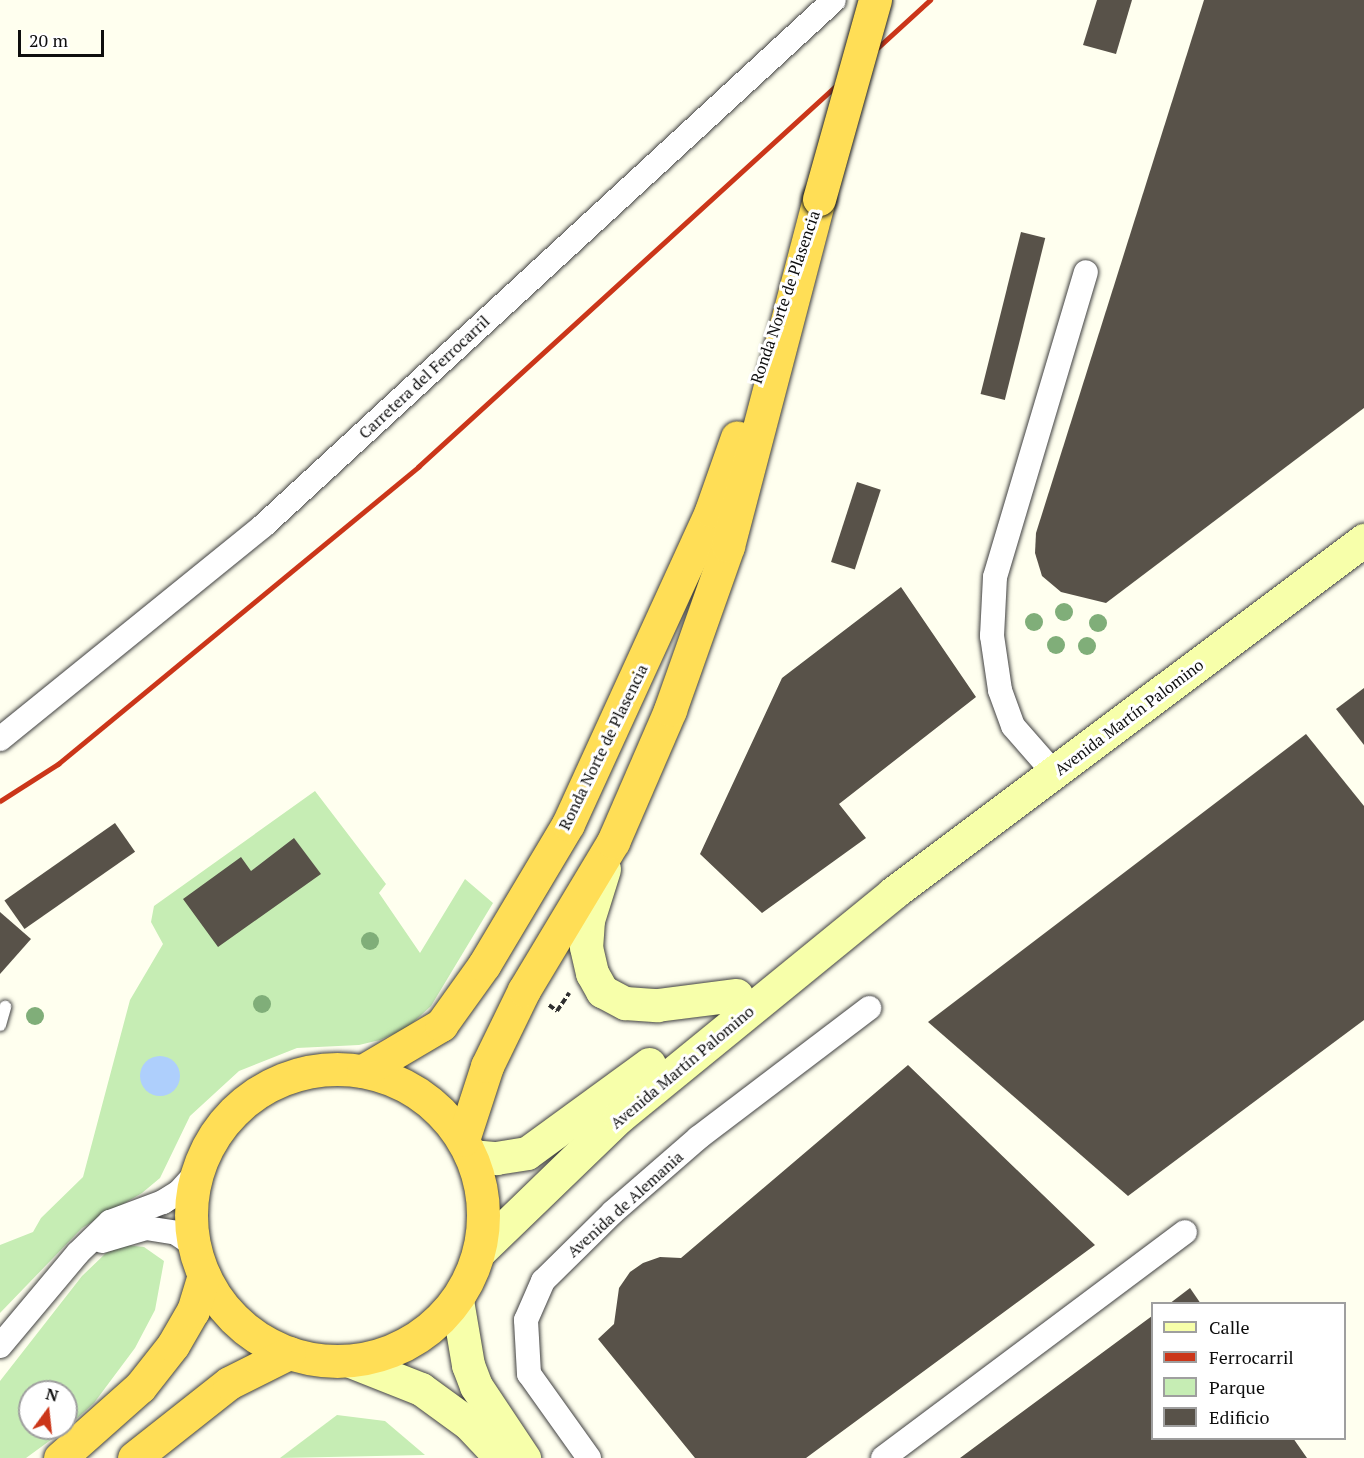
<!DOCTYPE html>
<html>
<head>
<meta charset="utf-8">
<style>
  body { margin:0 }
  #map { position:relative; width:1364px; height:1458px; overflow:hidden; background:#ffffef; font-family:"PT Serif",serif }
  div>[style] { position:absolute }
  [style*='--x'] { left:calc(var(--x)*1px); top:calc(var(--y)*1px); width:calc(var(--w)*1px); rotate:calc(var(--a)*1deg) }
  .green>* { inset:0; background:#c6edb4 }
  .water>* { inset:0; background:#aecffc }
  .round { border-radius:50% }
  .building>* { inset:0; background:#585249; transform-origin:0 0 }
  .path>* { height:4px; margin-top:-2px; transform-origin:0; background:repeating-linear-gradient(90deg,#303030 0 6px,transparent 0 9px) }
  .roads { filter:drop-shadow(0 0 2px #414141) drop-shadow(0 0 2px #414141) }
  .service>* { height:12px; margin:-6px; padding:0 6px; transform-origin:6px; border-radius:6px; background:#fff }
  .minor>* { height:24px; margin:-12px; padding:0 12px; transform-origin:12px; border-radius:12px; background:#fff }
  .secondary>* { height:33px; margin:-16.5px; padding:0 16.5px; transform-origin:16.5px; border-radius:16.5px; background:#f7ffaa }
  .trunk>* { height:33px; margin:-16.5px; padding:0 16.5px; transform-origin:16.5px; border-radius:16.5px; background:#ffde56 }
  .trunk>.ring { margin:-16.5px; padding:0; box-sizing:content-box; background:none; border:33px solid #ffde56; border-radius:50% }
  .rail>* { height:4.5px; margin:-2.25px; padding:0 2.25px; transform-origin:2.25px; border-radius:2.25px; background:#cb3619 }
  .bridges { filter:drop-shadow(0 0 2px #1f1f1f) drop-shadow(0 0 2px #1f1f1f) }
  .trunk-bridge>* { height:33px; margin:-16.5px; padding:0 16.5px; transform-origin:16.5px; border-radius:16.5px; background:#ffde56 }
  .trees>* { width:18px; height:18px; margin:-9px; border-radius:50%; background:#80ae79 }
  span { translate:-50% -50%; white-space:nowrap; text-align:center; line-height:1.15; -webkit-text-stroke:6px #fff; paint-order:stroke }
  .street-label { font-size:16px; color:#0e0e0e }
  .legend { position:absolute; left:1151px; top:1302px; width:195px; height:138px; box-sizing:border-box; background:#fff; border:2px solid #9f9f9f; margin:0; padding:8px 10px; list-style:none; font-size:18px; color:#0e0e0e }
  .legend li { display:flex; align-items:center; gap:12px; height:30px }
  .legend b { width:30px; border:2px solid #9f9f9f }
  .north { position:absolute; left:18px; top:1380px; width:60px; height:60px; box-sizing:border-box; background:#fff; border:2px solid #9f9f9f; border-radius:50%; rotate:15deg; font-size:16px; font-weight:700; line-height:24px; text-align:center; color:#0e0e0e }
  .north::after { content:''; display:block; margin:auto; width:21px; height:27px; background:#cb3619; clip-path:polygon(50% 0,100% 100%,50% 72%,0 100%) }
  .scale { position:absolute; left:18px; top:30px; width:86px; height:27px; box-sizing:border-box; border:3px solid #0e0e0e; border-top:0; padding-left:8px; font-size:18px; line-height:21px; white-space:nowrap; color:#0e0e0e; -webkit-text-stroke:4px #fff; paint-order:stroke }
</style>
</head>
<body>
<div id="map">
  <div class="green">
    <div style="clip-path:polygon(315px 791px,386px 884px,379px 893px,420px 953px,465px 879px,493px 903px,431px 1006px,407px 1028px,380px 1040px,359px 1045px,297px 1048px,239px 1071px,190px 1116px,160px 1178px,142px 1193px,82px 1228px,0 1313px,0 1245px,33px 1232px,41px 1218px,83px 1177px,130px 1000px,163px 944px,151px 922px,154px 906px)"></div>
    <div style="clip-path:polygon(evenodd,125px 1245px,144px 1247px,164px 1261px,155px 1310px,135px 1348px,94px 1403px,63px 1431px,26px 1458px,0 1458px,0 1381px,82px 1276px,106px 1253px,125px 1245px,30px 1392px,66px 1392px,66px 1428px,30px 1428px,30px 1392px)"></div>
    <div style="clip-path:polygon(337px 1415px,385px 1421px,425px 1455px,280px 1458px)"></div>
  </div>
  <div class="water">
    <div class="round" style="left:140px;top:1056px;width:40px;height:40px"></div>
  </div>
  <div class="building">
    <div style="clip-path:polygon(1097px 0,1132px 0,1116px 54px,1083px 45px)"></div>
    <div style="clip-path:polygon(1204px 0,1364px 0,1364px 408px,1106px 603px,1061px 592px,1042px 576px,1035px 553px,1036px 533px)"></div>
    <div style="left:1021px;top:232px;width:25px;height:167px;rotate:14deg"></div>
    <div style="left:857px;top:482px;width:25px;height:84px;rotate:18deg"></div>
    <div style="clip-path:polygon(901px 587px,976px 697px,839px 804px,866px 838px,762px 913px,700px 854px,782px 678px)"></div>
    <div style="clip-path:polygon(1364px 688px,1364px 745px,1336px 709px)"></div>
    <div style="clip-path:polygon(1306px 734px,1364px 806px,1364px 1020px,1128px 1196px,928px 1022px)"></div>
    <div style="left:115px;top:823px;width:35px;height:135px;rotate:55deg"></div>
    <div style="clip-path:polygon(294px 838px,321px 874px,218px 947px,183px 899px,241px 857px,251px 871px)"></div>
    <div style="clip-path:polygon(0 912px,31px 939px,0 974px)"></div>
    <div style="clip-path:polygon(908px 1065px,1095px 1245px,806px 1458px,695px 1458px,598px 1339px,614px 1324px,619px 1288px,630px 1272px,643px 1263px,660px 1257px,681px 1258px)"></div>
    <div style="clip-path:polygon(1190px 1288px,1201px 1304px,1169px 1304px)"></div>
    <div style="clip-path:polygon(1152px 1316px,1152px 1438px,1293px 1438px,1307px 1458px,960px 1458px)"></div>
  </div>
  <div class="path">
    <div style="--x:549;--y:1005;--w:10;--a:37"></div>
    <div style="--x:557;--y:1011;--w:22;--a:-56"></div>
  </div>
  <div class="roads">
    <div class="service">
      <div style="--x:0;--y:1025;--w:19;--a:-74"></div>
    </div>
    <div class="minor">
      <div style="--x:0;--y:739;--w:338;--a:-39"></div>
      <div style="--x:263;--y:526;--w:776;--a:-42.65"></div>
      <div style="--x:1054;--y:773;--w:62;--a:-131.1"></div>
      <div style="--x:1013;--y:726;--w:38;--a:-110"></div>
      <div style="--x:1000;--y:690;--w:55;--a:-98.4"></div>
      <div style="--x:992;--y:636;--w:59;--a:-87.1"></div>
      <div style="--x:995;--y:577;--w:318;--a:-73.4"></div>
      <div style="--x:102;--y:1241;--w:46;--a:-16.5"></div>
      <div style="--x:146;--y:1228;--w:30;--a:9"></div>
      <div style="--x:176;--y:1233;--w:22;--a:34"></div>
      <div style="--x:0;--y:1346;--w:121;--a:-50"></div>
      <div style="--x:78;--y:1253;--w:45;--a:-44.1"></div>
      <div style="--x:110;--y:1222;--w:57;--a:-20.7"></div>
      <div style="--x:163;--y:1202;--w:19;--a:-32"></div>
      <div style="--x:179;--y:1192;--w:27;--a:-48"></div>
      <div style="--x:589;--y:1458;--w:103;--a:-125.5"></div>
      <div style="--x:529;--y:1374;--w:54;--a:-93.2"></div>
      <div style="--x:526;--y:1320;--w:43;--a:-66.4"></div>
      <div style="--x:543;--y:1281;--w:98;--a:-44.6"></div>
      <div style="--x:613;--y:1212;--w:113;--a:-41"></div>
      <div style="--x:698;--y:1138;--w:215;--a:-37.2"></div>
      <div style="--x:883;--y:1458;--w:377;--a:-36.8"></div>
    </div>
    <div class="secondary">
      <div style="--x:604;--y:869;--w:53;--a:107.4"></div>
      <div style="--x:588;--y:920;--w:27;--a:94"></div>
      <div style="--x:586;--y:947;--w:27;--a:77"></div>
      <div style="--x:592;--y:973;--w:21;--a:61"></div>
      <div style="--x:602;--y:991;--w:26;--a:28"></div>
      <div style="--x:625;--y:1003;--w:32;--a:4"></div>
      <div style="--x:657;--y:1005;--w:80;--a:-7.2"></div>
      <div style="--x:471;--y:1156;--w:25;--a:5"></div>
      <div style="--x:496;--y:1158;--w:31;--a:-9"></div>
      <div style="--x:527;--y:1153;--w:151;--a:-36.1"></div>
      <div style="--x:480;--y:1251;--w:194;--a:-44"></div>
      <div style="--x:620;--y:1116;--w:353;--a:-39.2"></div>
      <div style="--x:893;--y:893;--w:589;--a:-36.85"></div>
      <div style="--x:457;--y:1300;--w:66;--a:80.4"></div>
      <div style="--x:468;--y:1365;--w:22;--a:69"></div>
      <div style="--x:476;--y:1386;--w:87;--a:56.3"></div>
      <div style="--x:350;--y:1361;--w:76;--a:21.5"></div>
      <div style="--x:421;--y:1389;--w:59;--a:36.1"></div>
      <div style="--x:469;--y:1424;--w:47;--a:46.7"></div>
    </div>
    <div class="trunk">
      <div class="ring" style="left:191px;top:1069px;width:259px;height:259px"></div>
      <div style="--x:363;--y:1071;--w:91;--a:-30.5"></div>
      <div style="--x:441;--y:1025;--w:74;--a:-54.4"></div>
      <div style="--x:484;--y:965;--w:164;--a:-59.2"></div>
      <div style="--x:568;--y:824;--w:344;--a:-65.4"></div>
      <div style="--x:711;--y:511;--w:78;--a:-70.6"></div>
      <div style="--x:463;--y:1140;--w:78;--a:-72"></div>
      <div style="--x:487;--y:1066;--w:85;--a:-64"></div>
      <div style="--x:524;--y:990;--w:173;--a:-59"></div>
      <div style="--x:613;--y:842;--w:144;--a:-66.6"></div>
      <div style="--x:670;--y:710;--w:174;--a:-70.5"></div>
      <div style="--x:728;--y:546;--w:359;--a:-75.3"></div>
      <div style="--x:60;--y:1458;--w:107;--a:-41.6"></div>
      <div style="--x:140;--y:1387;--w:53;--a:-51.8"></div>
      <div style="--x:173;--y:1345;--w:39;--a:-60"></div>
      <div style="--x:193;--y:1311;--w:37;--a:-73"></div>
      <div style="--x:134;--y:1458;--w:121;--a:-38.3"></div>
      <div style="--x:229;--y:1383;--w:67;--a:-26.6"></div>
    </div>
  </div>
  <div class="rail">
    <div style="--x:0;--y:801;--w:69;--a:-32.5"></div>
    <div style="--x:58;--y:764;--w:467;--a:-39.5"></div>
    <div style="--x:418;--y:467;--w:693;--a:-42.37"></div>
  </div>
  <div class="bridges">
    <div class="trunk-bridge">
      <div style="--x:819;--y:199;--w:207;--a:-74.3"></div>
    </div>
  </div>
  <div class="trees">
    <div style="left:1064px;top:612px"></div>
    <div style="left:1034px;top:622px"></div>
    <div style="left:1098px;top:623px"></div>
    <div style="left:1056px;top:645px"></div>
    <div style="left:1087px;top:646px"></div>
    <div style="left:370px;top:941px"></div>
    <div style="left:262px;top:1004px"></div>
    <div style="left:35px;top:1016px"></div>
  </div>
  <div class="street-label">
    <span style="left:785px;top:297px;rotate:-71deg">Ronda Norte de Plasencia</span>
    <span style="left:424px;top:377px;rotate:-43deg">Carretera del Ferrocarril</span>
    <span style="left:1129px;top:717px;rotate:-37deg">Avenida Martín Palomino</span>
    <span style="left:603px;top:747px;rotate:-64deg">Ronda Norte de Plasencia</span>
    <span style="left:682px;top:1067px;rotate:-40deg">Avenida Martín Palomino</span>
    <span style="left:625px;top:1204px;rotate:-42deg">Avenida de Alemania</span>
  </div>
  <ul class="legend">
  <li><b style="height:8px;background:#f7ffaa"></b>Calle</li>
  <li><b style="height:8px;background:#cb3619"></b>Ferrocarril</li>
  <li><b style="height:16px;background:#c6edb4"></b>Parque</li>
  <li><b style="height:16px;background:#585249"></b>Edificio</li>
  </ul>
  <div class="north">N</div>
  <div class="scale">20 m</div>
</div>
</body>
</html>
